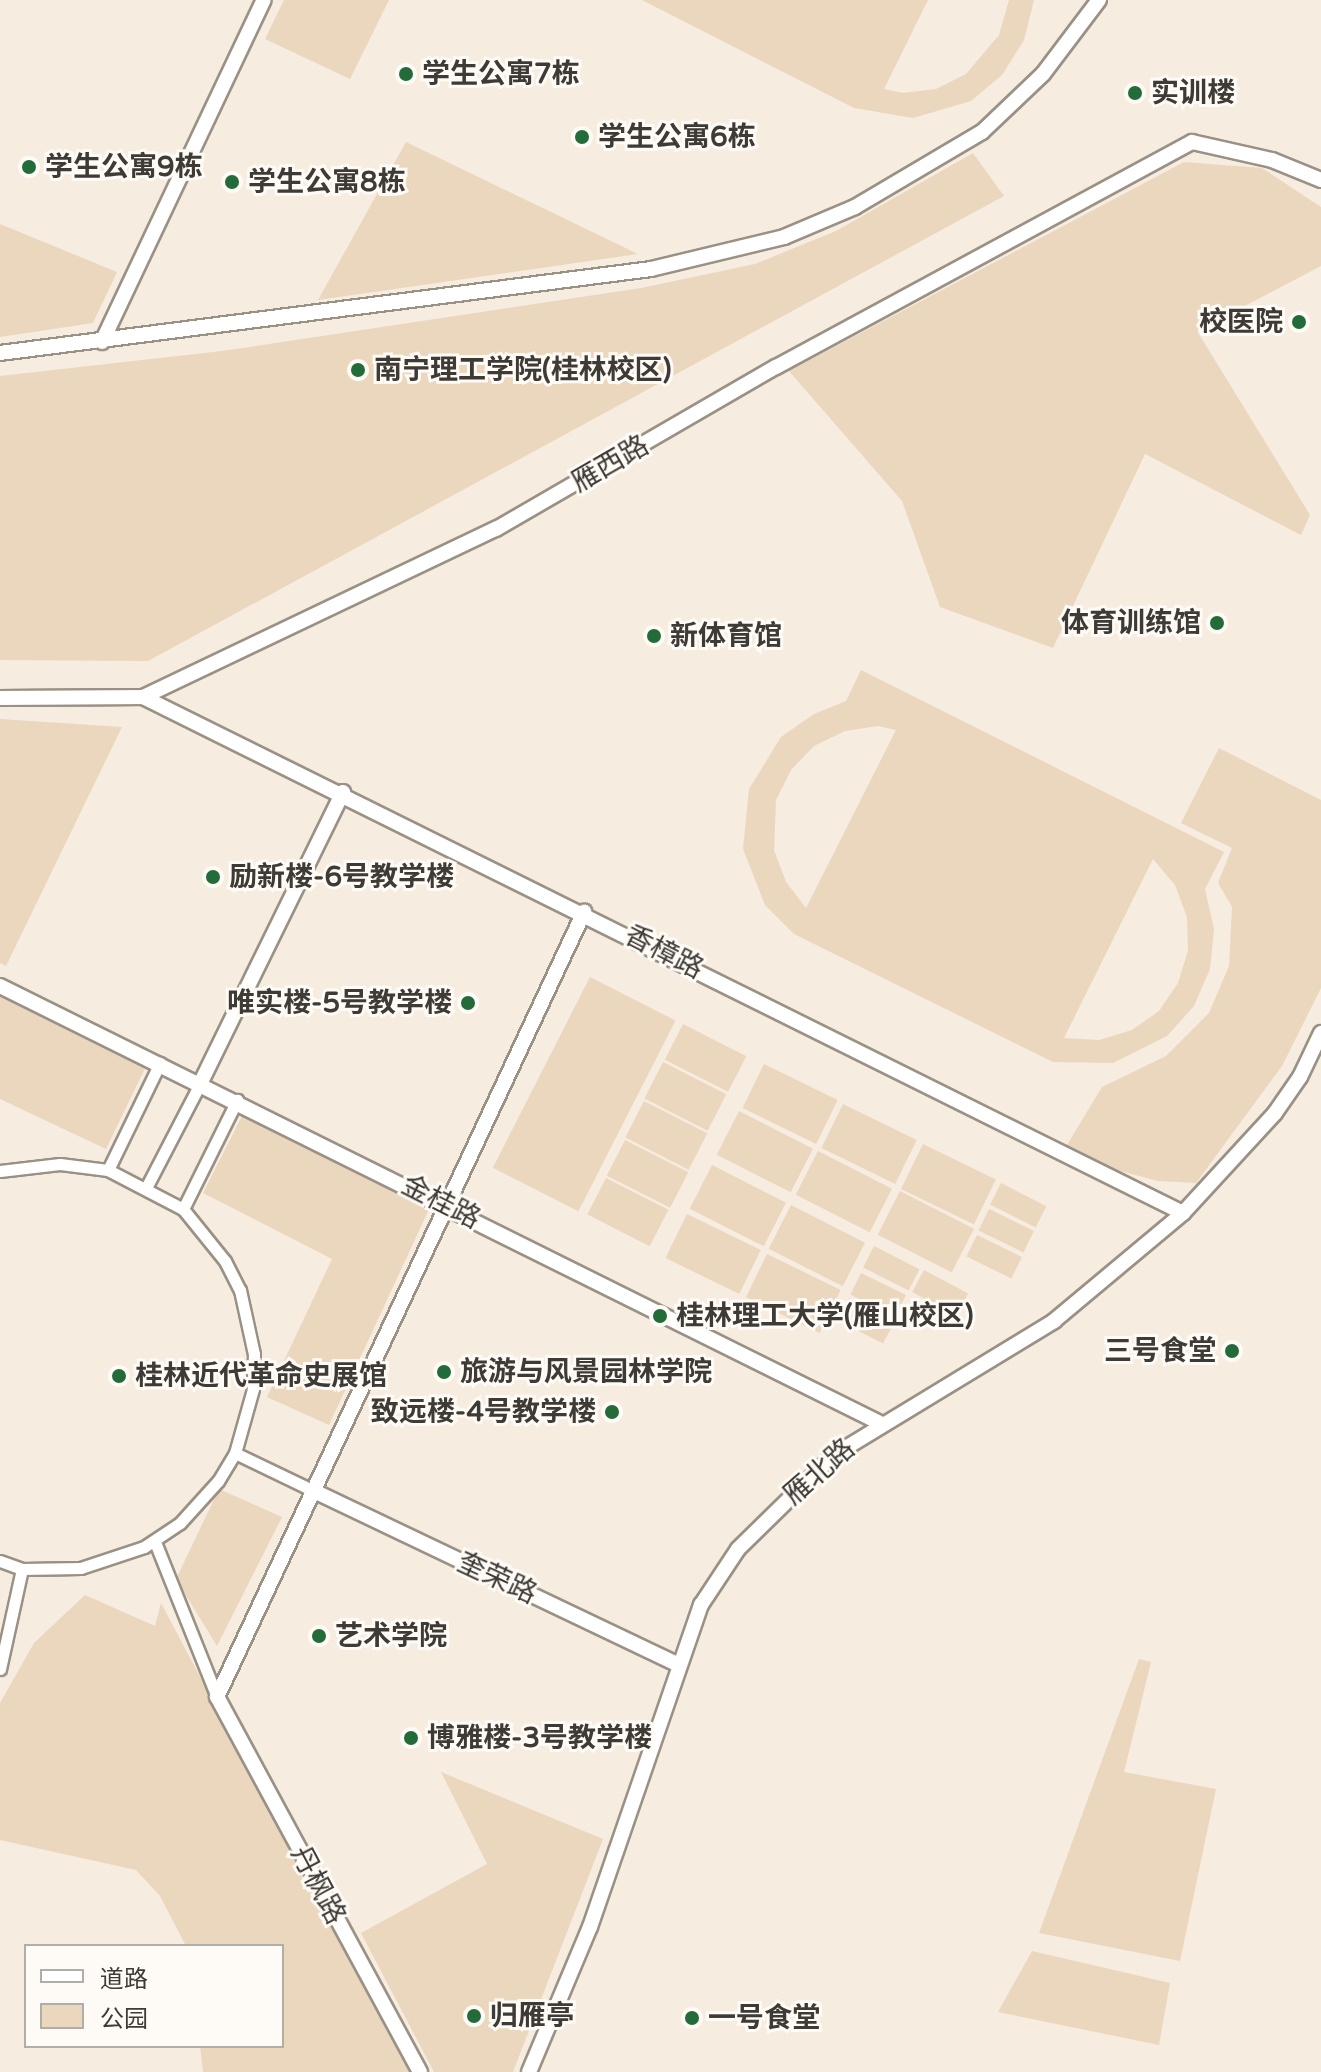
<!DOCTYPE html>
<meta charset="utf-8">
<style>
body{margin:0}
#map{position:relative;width:1321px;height:2072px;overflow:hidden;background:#f6ecdf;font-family:"Varela Round","Noto Sans SC",sans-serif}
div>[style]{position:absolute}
.green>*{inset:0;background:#ead7be;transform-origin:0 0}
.roads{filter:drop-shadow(2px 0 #9a9185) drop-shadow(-2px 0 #9a9185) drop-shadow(0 2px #9a9185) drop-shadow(0 -2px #9a9185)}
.pedestrian>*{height:11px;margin:-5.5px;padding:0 5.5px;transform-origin:5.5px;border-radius:5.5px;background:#fff}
.minor>*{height:14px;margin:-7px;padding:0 7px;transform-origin:7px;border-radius:7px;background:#fff}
.dots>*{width:22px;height:22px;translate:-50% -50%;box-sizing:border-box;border:4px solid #fefaf5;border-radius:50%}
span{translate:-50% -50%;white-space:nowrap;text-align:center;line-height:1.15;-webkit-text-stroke:6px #fefaf5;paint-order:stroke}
.poi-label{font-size:28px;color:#3e3a35;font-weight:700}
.left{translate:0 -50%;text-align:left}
.right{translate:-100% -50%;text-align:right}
.street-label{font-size:28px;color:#3e3a35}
.legend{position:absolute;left:24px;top:1944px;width:260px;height:104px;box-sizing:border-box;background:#fefaf5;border:2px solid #b1ada8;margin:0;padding:10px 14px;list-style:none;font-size:24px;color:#3e3a35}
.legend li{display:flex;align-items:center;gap:16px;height:40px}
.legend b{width:40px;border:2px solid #b1ada8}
</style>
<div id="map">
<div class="green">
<div style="clip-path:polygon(284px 0,389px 0,350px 79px,265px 39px)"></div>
<div style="clip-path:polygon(642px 0,928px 0,884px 89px,903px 93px,936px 89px,966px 74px,999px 35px,1009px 0,1034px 0,1024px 40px,1002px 75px,971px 101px,913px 118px,854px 108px)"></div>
<div style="clip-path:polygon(406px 142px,638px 254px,318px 300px)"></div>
<div style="clip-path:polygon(973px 153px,1004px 196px,148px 661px,0 660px,0 376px,222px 351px,641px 288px,755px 264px,836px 231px)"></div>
<div style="clip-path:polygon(1184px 162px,1262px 168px,1321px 207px,1321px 266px,1197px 331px,1310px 515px,1301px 535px,1145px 454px,1053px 648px,940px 607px,902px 501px,789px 371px)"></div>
<div style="clip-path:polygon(0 224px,117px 272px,93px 323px,0 337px)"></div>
<div style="clip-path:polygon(evenodd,861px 670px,1224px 852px,1205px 889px,1214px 929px,1210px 969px,1194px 1006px,1167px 1036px,1113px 1063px,1053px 1062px,794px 934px,765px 905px,743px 849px,749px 789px,781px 737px,814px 714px,846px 701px,861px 670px,878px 726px,896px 730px,806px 908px,786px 882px,774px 850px,776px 800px,791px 770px,814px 746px,845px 731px,878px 726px,861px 670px,1153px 859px,1175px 885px,1187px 917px,1188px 951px,1178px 983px,1159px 1011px,1132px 1030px,1099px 1040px,1064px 1038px,1153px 859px)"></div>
<div style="clip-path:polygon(0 719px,122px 727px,6px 966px,0 963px)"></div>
<div style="clip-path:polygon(1219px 748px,1321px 800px,1321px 988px,1282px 1066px,1196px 1183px,1158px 1181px,1109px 1168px,1067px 1145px,1102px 1087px,1166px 1056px,1209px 1013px,1229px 966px,1232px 907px,1218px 883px,1232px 848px,1181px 823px)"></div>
<div style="left:590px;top:977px;width:96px;height:214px;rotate:27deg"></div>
<div style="clip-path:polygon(0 994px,147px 1064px,106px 1149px,0 1099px)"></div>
<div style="left:683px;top:1024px;width:71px;height:40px;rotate:27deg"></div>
<div style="left:663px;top:1062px;width:71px;height:41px;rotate:27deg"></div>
<div style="left:764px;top:1064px;width:82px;height:49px;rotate:26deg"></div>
<div style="left:644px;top:1101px;width:71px;height:41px;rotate:27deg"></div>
<div style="left:843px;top:1104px;width:82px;height:49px;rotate:26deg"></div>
<div style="clip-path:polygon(245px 1110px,431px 1205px,329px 1425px,267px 1397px,332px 1259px,203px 1193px)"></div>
<div style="left:739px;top:1111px;width:83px;height:49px;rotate:27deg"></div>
<div style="left:625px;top:1140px;width:71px;height:40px;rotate:27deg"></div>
<div style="left:923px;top:1144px;width:81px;height:50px;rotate:26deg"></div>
<div style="left:818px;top:1151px;width:83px;height:49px;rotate:27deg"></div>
<div style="left:712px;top:1165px;width:83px;height:49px;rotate:27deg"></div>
<div style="left:606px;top:1178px;width:70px;height:41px;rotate:27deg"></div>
<div style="left:1001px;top:1183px;width:51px;height:24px;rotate:27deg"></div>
<div style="left:900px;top:1191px;width:83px;height:49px;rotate:27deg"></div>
<div style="left:791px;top:1205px;width:83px;height:49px;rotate:27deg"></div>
<div style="left:989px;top:1209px;width:50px;height:24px;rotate:26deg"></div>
<div style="left:687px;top:1214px;width:82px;height:49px;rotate:26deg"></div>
<div style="left:977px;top:1235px;width:50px;height:24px;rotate:26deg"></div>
<div style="left:874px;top:1246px;width:51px;height:24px;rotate:27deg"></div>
<div style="left:767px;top:1254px;width:82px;height:48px;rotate:26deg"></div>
<div style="left:924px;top:1270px;width:50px;height:25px;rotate:28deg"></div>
<div style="left:861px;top:1273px;width:50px;height:24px;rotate:26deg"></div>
<div style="left:849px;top:1298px;width:51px;height:25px;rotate:27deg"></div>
<div style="clip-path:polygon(219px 1489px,282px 1517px,217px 1646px,176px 1579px)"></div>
<div style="clip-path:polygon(85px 1595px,155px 1626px,161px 1603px,409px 2072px,203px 2072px,200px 2046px,282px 2046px,282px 1946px,186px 1946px,160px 1896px,136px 1870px,0 1840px,0 1703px,34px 1643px)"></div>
<div style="clip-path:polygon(1139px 1659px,1151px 1662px,1124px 1772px,1216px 1789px,1180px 1961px,1039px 1933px)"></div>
<div style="clip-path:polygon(441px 1772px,603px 1839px,513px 2072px,434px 2072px,361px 1933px,487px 1864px)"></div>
<div style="clip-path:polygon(1032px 1951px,1170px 1983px,1159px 2045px,998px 2012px)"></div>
</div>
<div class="roads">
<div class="pedestrian">
<div style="left:108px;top:1170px;width:119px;rotate:-64.1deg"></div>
<div style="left:0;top:1171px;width:60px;rotate:-6.7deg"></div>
<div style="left:60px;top:1164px;width:48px;rotate:7.1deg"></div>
<div style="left:108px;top:1170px;width:85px;rotate:27.5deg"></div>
<div style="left:183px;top:1209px;width:67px;rotate:51.1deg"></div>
<div style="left:225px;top:1261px;width:33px;rotate:63deg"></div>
<div style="left:240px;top:1290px;width:66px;rotate:77.7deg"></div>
<div style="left:254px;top:1354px;width:35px;rotate:92deg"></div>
<div style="left:253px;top:1389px;width:66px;rotate:105.7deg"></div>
<div style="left:235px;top:1453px;width:33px;rotate:121deg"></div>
<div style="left:218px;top:1481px;width:57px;rotate:132.1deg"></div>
<div style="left:180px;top:1523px;width:43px;rotate:146.3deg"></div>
<div style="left:144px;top:1547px;width:66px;rotate:161.6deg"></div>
<div style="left:81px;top:1568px;width:59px;rotate:179deg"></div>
<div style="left:22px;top:1569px;width:23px;rotate:-160deg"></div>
<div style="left:147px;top:1186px;width:117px;rotate:-62.6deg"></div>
<div style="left:183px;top:1209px;width:122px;rotate:-63.6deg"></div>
<div style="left:235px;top:1453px;width:88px;rotate:25.7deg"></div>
<div style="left:155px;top:1542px;width:167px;rotate:68.2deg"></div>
<div style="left:0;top:1669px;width:102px;rotate:-77.6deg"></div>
</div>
<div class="minor">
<div style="left:102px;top:342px;width:378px;rotate:-64.7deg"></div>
<div style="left:0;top:353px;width:656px;rotate:-7.35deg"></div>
<div style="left:651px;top:269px;width:137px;rotate:-13.5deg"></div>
<div style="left:784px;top:237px;width:77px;rotate:-22.9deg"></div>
<div style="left:855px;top:207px;width:147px;rotate:-30.6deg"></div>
<div style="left:982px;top:132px;width:84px;rotate:-43.6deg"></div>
<div style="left:1043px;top:74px;width:93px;rotate:-52.9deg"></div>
<div style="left:143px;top:697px;width:1161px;rotate:26.39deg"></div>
<div style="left:0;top:698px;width:143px;rotate:-0.4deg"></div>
<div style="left:143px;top:697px;width:391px;rotate:-25.5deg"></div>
<div style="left:496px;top:529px;width:323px;rotate:-30.1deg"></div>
<div style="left:776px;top:367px;width:473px;rotate:-28.4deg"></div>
<div style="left:1192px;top:142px;width:82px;rotate:12.7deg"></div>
<div style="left:1272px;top:160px;width:53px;rotate:22.2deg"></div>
<div style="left:0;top:986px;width:983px;rotate:26.41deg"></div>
<div style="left:201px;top:1082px;width:323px;rotate:-63.9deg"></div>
<div style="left:314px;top:1491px;width:404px;rotate:25.5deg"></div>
<div style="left:420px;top:2072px;width:426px;rotate:-118.4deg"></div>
<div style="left:217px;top:1697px;width:867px;rotate:-64.94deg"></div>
<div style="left:529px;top:2072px;width:157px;rotate:-67.2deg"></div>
<div style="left:590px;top:1927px;width:341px;rotate:-71deg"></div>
<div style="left:701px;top:1605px;width:67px;rotate:-56.5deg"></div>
<div style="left:738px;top:1549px;width:134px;rotate:-44.4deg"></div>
<div style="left:834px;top:1455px;width:258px;rotate:-31.3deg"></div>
<div style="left:1054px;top:1321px;width:168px;rotate:-39.9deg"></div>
<div style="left:1183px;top:1213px;width:136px;rotate:-47.4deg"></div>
<div style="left:1275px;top:1113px;width:44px;rotate:-55.2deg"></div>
<div style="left:1300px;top:1077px;width:49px;rotate:-64.5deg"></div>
</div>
</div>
<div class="dots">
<div style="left:406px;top:74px;background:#236c3a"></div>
<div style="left:1135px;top:93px;background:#236c3a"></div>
<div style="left:582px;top:137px;background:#236c3a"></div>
<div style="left:29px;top:167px;background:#236c3a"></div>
<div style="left:232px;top:182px;background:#236c3a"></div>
<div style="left:1299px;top:322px;background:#236c3a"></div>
<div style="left:358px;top:370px;background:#236c3a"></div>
<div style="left:1217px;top:623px;background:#236c3a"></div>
<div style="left:654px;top:636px;background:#236c3a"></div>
<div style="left:213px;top:877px;background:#236c3a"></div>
<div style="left:468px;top:1003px;background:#236c3a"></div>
<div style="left:660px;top:1316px;background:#236c3a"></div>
<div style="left:1232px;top:1351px;background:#236c3a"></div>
<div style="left:444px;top:1372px;background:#236c3a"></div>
<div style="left:119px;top:1376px;background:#236c3a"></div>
<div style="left:612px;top:1412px;background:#236c3a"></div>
<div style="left:319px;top:1636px;background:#236c3a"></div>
<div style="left:411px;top:1738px;background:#236c3a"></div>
<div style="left:474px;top:2016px;background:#236c3a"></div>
<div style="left:692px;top:2018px;background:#236c3a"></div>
</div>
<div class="poi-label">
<span class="left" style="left:422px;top:74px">学生公寓7栋</span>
<span class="left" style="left:1151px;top:93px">实训楼</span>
<span class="left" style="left:598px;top:137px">学生公寓6栋</span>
<span class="left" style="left:45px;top:167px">学生公寓9栋</span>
<span class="left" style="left:248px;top:182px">学生公寓8栋</span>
<span class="right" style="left:1283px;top:322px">校医院</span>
<span class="left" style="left:374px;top:370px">南宁理工学院(桂林校区)</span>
<span class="right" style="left:1201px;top:623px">体育训练馆</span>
<span class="left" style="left:670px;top:636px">新体育馆</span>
<span class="left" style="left:229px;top:877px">励新楼-6号教学楼</span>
<span class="right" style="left:452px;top:1003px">唯实楼-5号教学楼</span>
<span class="left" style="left:676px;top:1316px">桂林理工大学(雁山校区)</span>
<span class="right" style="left:1216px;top:1351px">三号食堂</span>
<span class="left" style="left:460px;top:1372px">旅游与风景园林学院</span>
<span class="left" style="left:135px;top:1376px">桂林近代革命史展馆</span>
<span class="right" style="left:596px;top:1412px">致远楼-4号教学楼</span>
<span class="left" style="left:335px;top:1636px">艺术学院</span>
<span class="left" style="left:427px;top:1738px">博雅楼-3号教学楼</span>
<span class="left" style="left:490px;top:2016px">归雁亭</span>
<span class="left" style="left:708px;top:2018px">一号食堂</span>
</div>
<div class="street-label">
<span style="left:610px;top:464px;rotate:-30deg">雁西路</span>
<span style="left:664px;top:952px;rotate:27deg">香樟路</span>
<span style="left:441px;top:1202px;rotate:27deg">金桂路</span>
<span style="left:819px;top:1472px;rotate:-41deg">雁北路</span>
<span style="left:497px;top:1578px;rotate:25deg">奎荣路</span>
<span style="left:318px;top:1885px;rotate:62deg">丹枫路</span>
</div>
<ul class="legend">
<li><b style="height:10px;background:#fff"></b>道路</li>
<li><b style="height:22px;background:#ead7be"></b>公园</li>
</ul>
</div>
